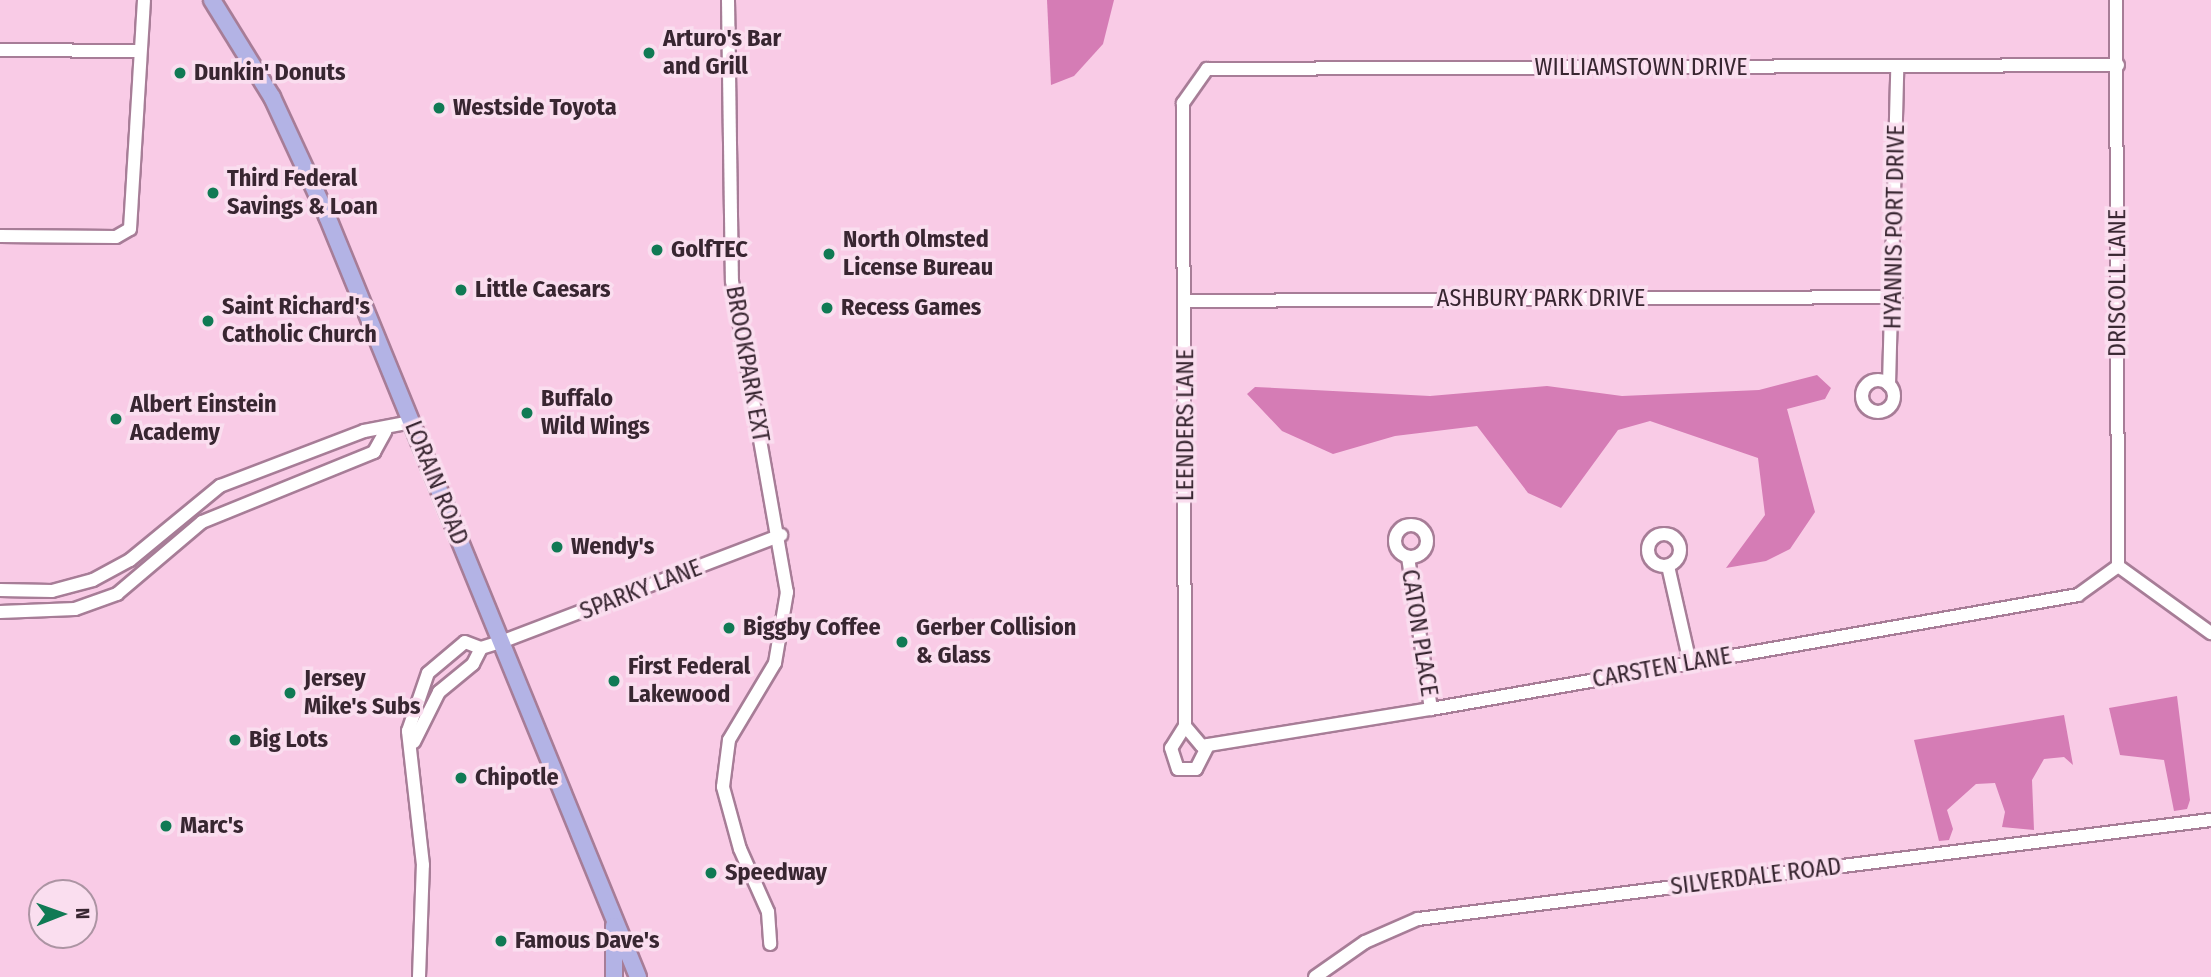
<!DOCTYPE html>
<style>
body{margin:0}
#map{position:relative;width:2211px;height:977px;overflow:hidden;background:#f9cbe6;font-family:"Fira Sans Condensed",sans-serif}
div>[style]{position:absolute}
.forest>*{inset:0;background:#d57cb5}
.roads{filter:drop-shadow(2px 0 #a77d97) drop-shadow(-2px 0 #a77d97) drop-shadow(0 2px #a77d97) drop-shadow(0 -2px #a77d97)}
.minor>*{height:12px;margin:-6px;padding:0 6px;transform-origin:6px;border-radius:6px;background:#fff}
.minor>.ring{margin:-6px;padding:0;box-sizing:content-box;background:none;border:12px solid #fff;border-radius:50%}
.major>*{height:16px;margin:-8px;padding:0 8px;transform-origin:8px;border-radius:8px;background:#b3b3e5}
.dots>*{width:19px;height:19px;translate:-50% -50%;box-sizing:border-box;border:4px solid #fadeef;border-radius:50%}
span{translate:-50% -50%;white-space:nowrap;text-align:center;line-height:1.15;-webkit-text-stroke:7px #fadeef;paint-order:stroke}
.poi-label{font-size:24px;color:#382631;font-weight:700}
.left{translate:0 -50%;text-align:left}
.street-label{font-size:24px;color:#382631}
.north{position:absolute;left:28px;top:879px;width:70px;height:70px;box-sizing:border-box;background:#fadeef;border:2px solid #ac94a3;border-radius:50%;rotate:89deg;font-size:19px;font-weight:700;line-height:28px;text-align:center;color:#382631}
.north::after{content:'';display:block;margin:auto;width:24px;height:32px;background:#107a54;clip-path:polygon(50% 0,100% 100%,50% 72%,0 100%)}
</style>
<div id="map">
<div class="forest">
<div style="clip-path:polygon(1047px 0,1114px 0,1103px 44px,1074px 76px,1051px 85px)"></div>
<div style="clip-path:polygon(1817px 375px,1831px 388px,1825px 399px,1787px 409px,1815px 512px,1790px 549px,1766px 561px,1726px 568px,1765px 515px,1758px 458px,1650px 421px,1618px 430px,1561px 508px,1528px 493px,1477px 426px,1395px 436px,1333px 454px,1282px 431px,1247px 394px,1255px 387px,1430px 396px,1547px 386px,1622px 396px,1759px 390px)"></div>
<div style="clip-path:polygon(2177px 696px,2190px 800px,2187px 809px,2174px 811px,2164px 760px,2120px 755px,2109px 708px)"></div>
<div style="clip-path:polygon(2064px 715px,2073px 765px,2064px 757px,2044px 759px,2032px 780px,2034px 830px,2002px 827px,2005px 812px,1995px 783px,1976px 784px,1947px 810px,1953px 829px,1949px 840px,1939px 841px,1914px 740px)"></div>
</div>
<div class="roads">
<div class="minor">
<div style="left:728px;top:0;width:281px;rotate:89.2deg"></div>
<div style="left:732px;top:281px;width:316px;rotate:80deg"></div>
<div style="left:787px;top:592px;width:72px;rotate:99.6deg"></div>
<div style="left:775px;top:663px;width:90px;rotate:120.9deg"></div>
<div style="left:729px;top:740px;width:47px;rotate:97.3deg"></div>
<div style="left:723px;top:787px;width:64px;rotate:74.7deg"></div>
<div style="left:740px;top:849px;width:69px;rotate:66deg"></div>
<div style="left:768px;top:912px;width:32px;rotate:86deg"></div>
<div style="left:2116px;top:0;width:566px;rotate:89.8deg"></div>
<div style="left:0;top:50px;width:138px;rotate:0.4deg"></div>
<div style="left:2118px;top:65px;width:911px;rotate:179.75deg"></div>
<div style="left:1207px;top:69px;width:42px;rotate:125.2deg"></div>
<div style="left:1183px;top:103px;width:623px;rotate:89.82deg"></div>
<div style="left:1185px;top:726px;width:26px;rotate:50deg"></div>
<div style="left:1202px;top:746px;width:232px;rotate:-9.2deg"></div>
<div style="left:1431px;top:709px;width:657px;rotate:-9.99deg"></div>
<div style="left:2078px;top:595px;width:49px;rotate:-35.9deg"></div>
<div style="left:0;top:236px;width:116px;rotate:0.5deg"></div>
<div style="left:116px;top:237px;width:16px;rotate:-30deg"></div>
<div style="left:130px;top:229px;width:229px;rotate:-86.5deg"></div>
<div style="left:1187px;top:301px;width:709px;rotate:-0.32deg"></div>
<div class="ring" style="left:1862px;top:380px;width:20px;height:20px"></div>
<div style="left:1889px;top:385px;width:316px;rotate:-88.5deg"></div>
<div class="ring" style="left:1395px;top:525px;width:20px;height:20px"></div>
<div class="ring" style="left:1648px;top:534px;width:20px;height:20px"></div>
<div style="left:1408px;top:557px;width:154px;rotate:81.4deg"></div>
<div style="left:1668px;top:566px;width:99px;rotate:77.2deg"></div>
<div style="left:2118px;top:566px;width:115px;rotate:35.8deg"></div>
<div style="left:0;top:590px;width:52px;rotate:1.1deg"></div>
<div style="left:52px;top:591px;width:42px;rotate:-15deg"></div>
<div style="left:93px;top:580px;width:42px;rotate:-28.4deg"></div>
<div style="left:130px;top:560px;width:117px;rotate:-39.4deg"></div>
<div style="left:220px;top:486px;width:154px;rotate:-20.9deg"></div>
<div style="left:364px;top:431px;width:48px;rotate:-10.8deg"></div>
<div style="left:0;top:612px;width:75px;rotate:-2.3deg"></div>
<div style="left:75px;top:609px;width:45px;rotate:-19.7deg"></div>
<div style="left:117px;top:594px;width:111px;rotate:-40.3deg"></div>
<div style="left:202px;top:522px;width:186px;rotate:-22.1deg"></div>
<div style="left:374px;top:452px;width:23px;rotate:-61deg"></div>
<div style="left:1185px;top:726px;width:26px;rotate:122deg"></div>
<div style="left:1171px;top:748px;width:22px;rotate:72deg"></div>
<div style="left:1178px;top:769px;width:18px"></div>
<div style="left:1196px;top:769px;width:27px;rotate:-63deg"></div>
<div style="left:414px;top:742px;width:56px;rotate:-63.4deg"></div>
<div style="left:439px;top:692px;width:44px;rotate:-39.5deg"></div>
<div style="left:473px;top:664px;width:18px;rotate:-63deg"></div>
<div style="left:419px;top:977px;width:112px;rotate:-88deg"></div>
<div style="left:423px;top:865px;width:135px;rotate:-96.4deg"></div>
<div style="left:408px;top:731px;width:61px;rotate:-71deg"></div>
<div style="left:428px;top:673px;width:48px;rotate:-40deg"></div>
<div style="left:465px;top:642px;width:17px;rotate:21deg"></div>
<div style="left:481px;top:648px;width:21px;rotate:-17deg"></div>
<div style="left:501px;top:642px;width:300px;rotate:-20.9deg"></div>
<div style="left:1315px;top:977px;width:61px;rotate:-35deg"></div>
<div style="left:1365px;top:942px;width:58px;rotate:-23.5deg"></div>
<div style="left:1418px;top:919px;width:799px;rotate:-7.12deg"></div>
</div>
<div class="major">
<div style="left:212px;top:0;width:114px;rotate:58.3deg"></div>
<div style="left:272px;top:97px;width:131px;rotate:65.2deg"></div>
<div style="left:327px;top:216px;width:822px;rotate:67.77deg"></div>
<div style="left:614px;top:926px;width:51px;rotate:90deg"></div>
</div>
</div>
<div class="dots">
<div style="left:649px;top:53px;background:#107a54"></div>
<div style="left:180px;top:73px;background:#107a54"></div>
<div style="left:439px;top:108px;background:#107a54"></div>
<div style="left:213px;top:193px;background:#107a54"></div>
<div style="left:657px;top:250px;background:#107a54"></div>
<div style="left:829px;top:254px;background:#107a54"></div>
<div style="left:461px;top:290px;background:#107a54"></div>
<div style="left:827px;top:308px;background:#107a54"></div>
<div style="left:208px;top:321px;background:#107a54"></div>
<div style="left:527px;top:413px;background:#107a54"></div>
<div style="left:116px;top:419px;background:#107a54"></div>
<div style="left:557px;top:547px;background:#107a54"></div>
<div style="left:729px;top:628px;background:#107a54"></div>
<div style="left:902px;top:642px;background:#107a54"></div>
<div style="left:614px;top:681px;background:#107a54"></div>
<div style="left:290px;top:693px;background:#107a54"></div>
<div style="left:235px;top:740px;background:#107a54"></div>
<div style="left:461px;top:778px;background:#107a54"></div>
<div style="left:166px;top:826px;background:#107a54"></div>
<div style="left:711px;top:873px;background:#107a54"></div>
<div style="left:501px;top:941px;background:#107a54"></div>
</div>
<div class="poi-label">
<span class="left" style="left:663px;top:53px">Arturo's Bar<br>and Grill</span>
<span class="left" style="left:194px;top:73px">Dunkin' Donuts</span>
<span class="left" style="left:453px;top:108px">Westside Toyota</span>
<span class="left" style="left:227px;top:193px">Third Federal<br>Savings &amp; Loan</span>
<span class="left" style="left:843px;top:254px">North Olmsted<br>License Bureau</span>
<span class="left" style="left:671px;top:250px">GolfTEC</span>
<span class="left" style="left:475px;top:290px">Little Caesars</span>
<span class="left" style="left:222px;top:321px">Saint Richard's<br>Catholic Church</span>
<span class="left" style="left:841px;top:308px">Recess Games</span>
<span class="left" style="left:541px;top:413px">Buffalo<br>Wild Wings</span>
<span class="left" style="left:130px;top:419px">Albert Einstein<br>Academy</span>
<span class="left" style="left:571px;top:547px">Wendy's</span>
<span class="left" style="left:743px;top:628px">Biggby Coffee</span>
<span class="left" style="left:916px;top:642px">Gerber Collision<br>&amp; Glass</span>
<span class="left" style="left:628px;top:681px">First Federal<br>Lakewood</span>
<span class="left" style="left:304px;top:693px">Jersey<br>Mike's Subs</span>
<span class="left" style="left:249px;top:740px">Big Lots</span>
<span class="left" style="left:475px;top:778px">Chipotle</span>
<span class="left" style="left:180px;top:826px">Marc's</span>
<span class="left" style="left:725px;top:873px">Speedway</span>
<span class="left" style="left:515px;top:941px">Famous Dave's</span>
</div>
<div class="street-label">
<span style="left:1641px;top:68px">WILLIAMSTOWN DRIVE</span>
<span style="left:1895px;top:227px;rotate:-89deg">HYANNIS PORT DRIVE</span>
<span style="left:2118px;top:283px;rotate:-90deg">DRISCOLL LANE</span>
<span style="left:1541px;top:299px">ASHBURY PARK DRIVE</span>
<span style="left:747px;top:364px;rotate:80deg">BROOKPARK EXT</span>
<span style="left:1186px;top:425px;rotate:-90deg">LEENDERS LANE</span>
<span style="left:436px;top:483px;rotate:68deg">LORAIN ROAD</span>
<span style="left:641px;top:590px;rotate:-21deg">SPARKY LANE</span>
<span style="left:1419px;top:633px;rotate:81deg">CATON PLACE</span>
<span style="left:1662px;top:668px;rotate:-10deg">CARSTEN LANE</span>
<span style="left:1756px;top:877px;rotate:-7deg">SILVERDALE ROAD</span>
</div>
<div class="north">N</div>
</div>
